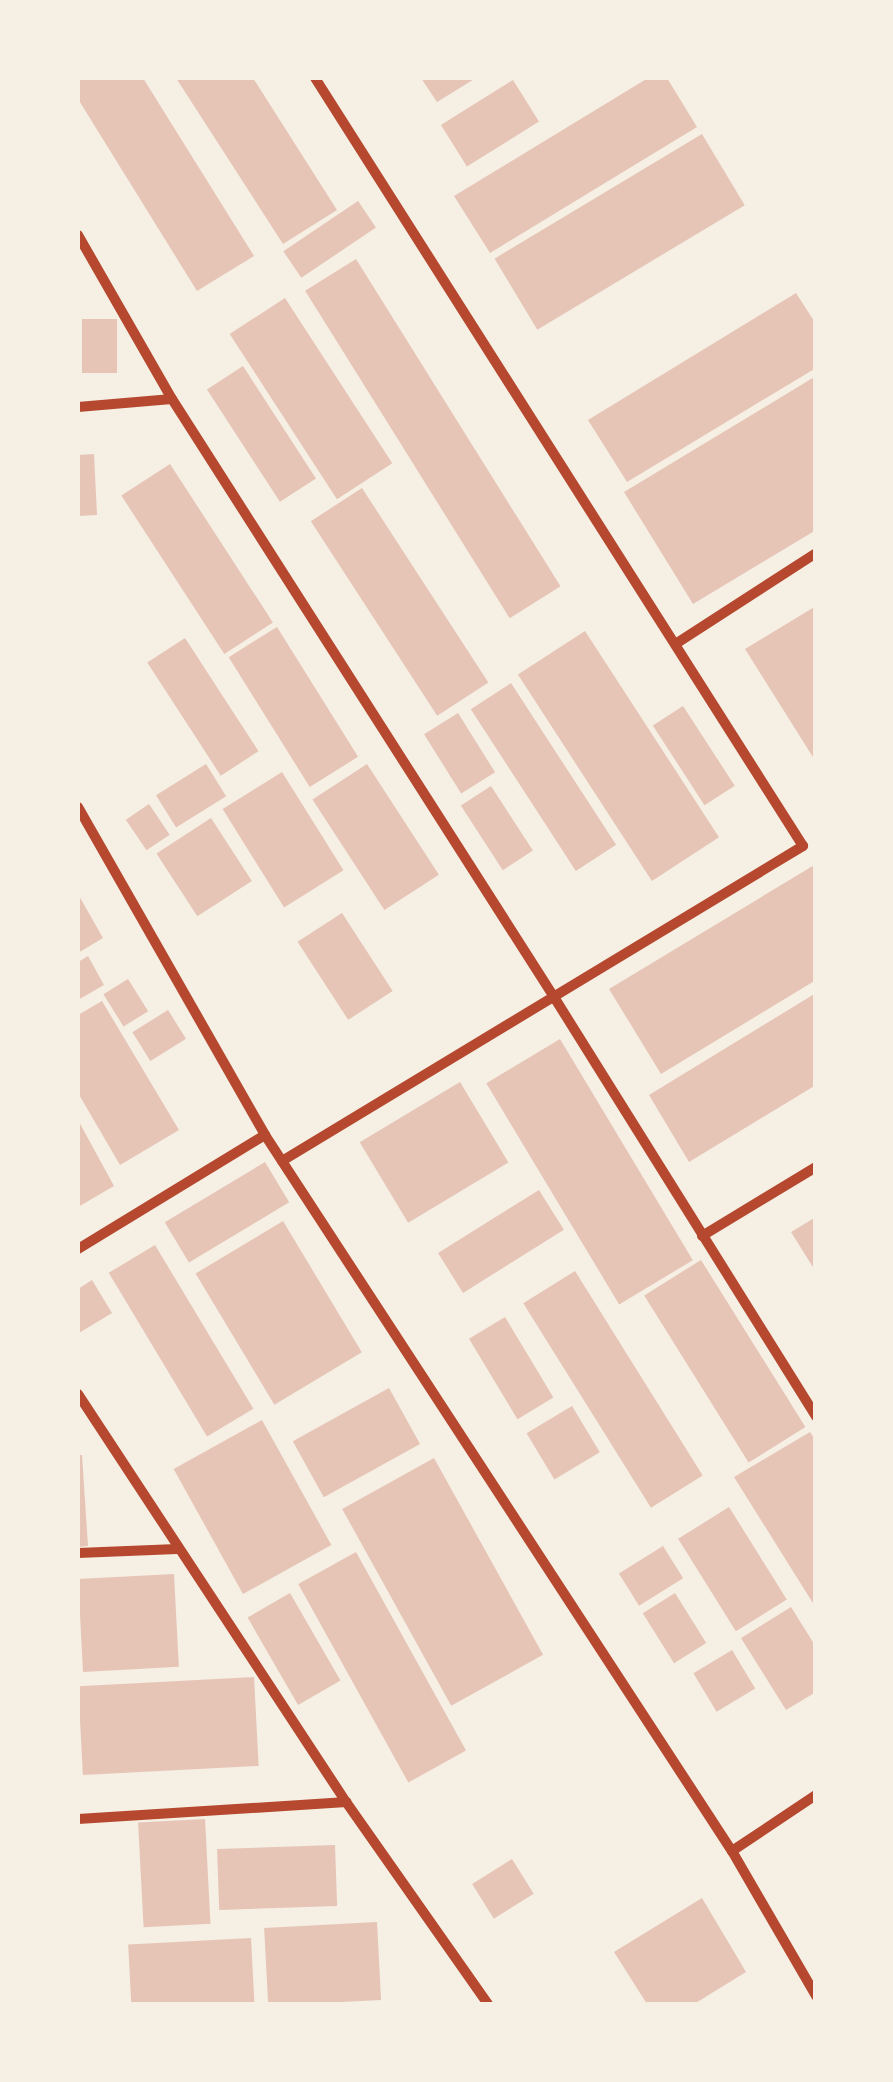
<!DOCTYPE html>
<style>
body{margin:0}
#map{position:relative;width:893px;height:2082px;overflow:hidden;background:#f6efe4;font-family:"PT Serif",serif}
div>[style]{position:absolute}
.building>*{inset:0;background:#e6c5b7;transform-origin:0 0}
.minor>*{height:10px;margin:-5px;padding:0 5px;transform-origin:5px;border-radius:5px;background:#b5482f}
span{translate:-50% -50%;white-space:nowrap;text-align:center;line-height:1.15;-webkit-text-stroke:8px #f6efe4;paint-order:stroke}
.frame{position:absolute;inset:0;border:80px solid #f6efe4;pointer-events:none}
</style>
<div id="map">
<div class="building">
<div style="clip-path:polygon(78px 78px,143px 78px,254px 256px,197px 291px,78px 99px)"></div>
<div style="clip-path:polygon(176px 78px,253px 78px,337px 210px,283px 244px)"></div>
<div style="clip-path:polygon(421px 78px,476px 78px,437px 102px)"></div>
<div style="clip-path:polygon(648px 78px,667px 78px,697px 127px,490px 253px,454px 196px)"></div>
<div style="left:513px;top:80px;width:49px;height:85px;rotate:58deg"></div>
<div style="left:702px;top:134px;width:83px;height:242px;rotate:59deg"></div>
<div style="left:358px;top:201px;width:32px;height:90px;rotate:56deg"></div>
<div style="left:356px;top:259px;width:386px;height:60px;rotate:58deg"></div>
<div style="clip-path:polygon(796px 293px,816px 324px,816px 368px,627px 482px,588px 420px)"></div>
<div style="left:285px;top:298px;width:197px;height:66px;rotate:57deg"></div>
<div style="left:82px;top:319px;width:35px;height:54px"></div>
<div style="left:243px;top:366px;width:134px;height:43px;rotate:57deg"></div>
<div style="clip-path:polygon(816px 376px,816px 530px,693px 604px,624px 492px)"></div>
<div style="clip-path:polygon(94px 454px,97px 515px,78px 516px,78px 455px)"></div>
<div style="left:170px;top:464px;width:189px;height:58px;rotate:57deg"></div>
<div style="left:362px;top:488px;width:232px;height:61px;rotate:57deg"></div>
<div style="clip-path:polygon(816px 606px,816px 762px,745px 649px)"></div>
<div style="left:277px;top:627px;width:153px;height:57px;rotate:58deg"></div>
<div style="left:585px;top:631px;width:246px;height:80px;rotate:57deg"></div>
<div style="left:185px;top:638px;width:135px;height:45px;rotate:57deg"></div>
<div style="left:511px;top:683px;width:193px;height:48px;rotate:57deg"></div>
<div style="left:683px;top:706px;width:95px;height:36px;rotate:57deg"></div>
<div style="left:458px;top:713px;width:70px;height:40px;rotate:58deg"></div>
<div style="left:206px;top:764px;width:38px;height:59px;rotate:58deg"></div>
<div style="left:367px;top:764px;width:132px;height:65px;rotate:57deg"></div>
<div style="left:282px;top:772px;width:116px;height:70px;rotate:58deg"></div>
<div style="left:491px;top:786px;width:77px;height:36px;rotate:57deg"></div>
<div style="left:149px;top:804px;width:37px;height:28px;rotate:56deg"></div>
<div style="left:211px;top:818px;width:75px;height:65px;rotate:57deg"></div>
<div style="clip-path:polygon(816px 864px,816px 980px,661px 1074px,609px 989px)"></div>
<div style="clip-path:polygon(78px 894px,103px 938px,78px 953px)"></div>
<div style="left:342px;top:913px;width:93px;height:53px;rotate:57deg"></div>
<div style="clip-path:polygon(88px 956px,104px 985px,78px 1000px,78px 962px)"></div>
<div style="left:128px;top:979px;width:38px;height:29px;rotate:58deg"></div>
<div style="clip-path:polygon(816px 993px,816px 1085px,689px 1162px,649px 1095px)"></div>
<div style="clip-path:polygon(102px 1001px,179px 1130px,120px 1165px,78px 1093px,78px 1015px)"></div>
<div style="left:168px;top:1010px;width:34px;height:42px;rotate:58deg"></div>
<div style="left:560px;top:1039px;width:258px;height:86px;rotate:59deg"></div>
<div style="left:460px;top:1082px;width:94px;height:117px;rotate:59deg"></div>
<div style="clip-path:polygon(78px 1120px,114px 1186px,78px 1207px)"></div>
<div style="left:265px;top:1162px;width:47px;height:117px;rotate:59deg"></div>
<div style="left:539px;top:1190px;width:47px;height:119px;rotate:58deg"></div>
<div style="clip-path:polygon(816px 1217px,816px 1272px,791px 1232px)"></div>
<div style="left:283px;top:1221px;width:153px;height:102px;rotate:59deg"></div>
<div style="left:155px;top:1245px;width:191px;height:54px;rotate:59deg"></div>
<div style="left:701px;top:1260px;width:197px;height:67px;rotate:58deg"></div>
<div style="left:575px;top:1271px;width:241px;height:61px;rotate:58deg"></div>
<div style="clip-path:polygon(92px 1280px,112px 1313px,79px 1333px,78px 1289px)"></div>
<div style="left:505px;top:1317px;width:94px;height:42px;rotate:59deg"></div>
<div style="left:389px;top:1388px;width:64px;height:110px;rotate:61deg"></div>
<div style="left:572px;top:1406px;width:54px;height:53px;rotate:59deg"></div>
<div style="left:262px;top:1420px;width:143px;height:101px;rotate:61deg"></div>
<div style="clip-path:polygon(810px 1432px,816px 1441px,816px 1608px,734px 1477px)"></div>
<div style="clip-path:polygon(78px 1455px,82px 1455px,88px 1546px,78px 1547px)"></div>
<div style="left:434px;top:1458px;width:225px;height:105px;rotate:61deg"></div>
<div style="left:729px;top:1507px;width:109px;height:60px;rotate:58deg"></div>
<div style="left:663px;top:1546px;width:38px;height:52px;rotate:58deg"></div>
<div style="left:356px;top:1552px;width:227px;height:66px;rotate:61deg"></div>
<div style="left:174px;top:1574px;width:93px;height:96px;rotate:87deg"></div>
<div style="left:290px;top:1593px;width:101px;height:49px;rotate:60deg"></div>
<div style="left:675px;top:1593px;width:59px;height:38px;rotate:58deg"></div>
<div style="clip-path:polygon(791px 1607px,816px 1647px,816px 1692px,786px 1710px,741px 1638px)"></div>
<div style="left:732px;top:1650px;width:45px;height:45px;rotate:59deg"></div>
<div style="left:254px;top:1677px;width:89px;height:176px;rotate:87deg"></div>
<div style="left:205px;top:1819px;width:105px;height:67px;rotate:87deg"></div>
<div style="left:335px;top:1845px;width:61px;height:118px;rotate:88deg"></div>
<div style="left:512px;top:1859px;width:41px;height:47px;rotate:58deg"></div>
<div style="clip-path:polygon(702px 1898px,746px 1972px,694px 2004px,647px 2004px,614px 1952px)"></div>
<div style="left:377px;top:1922px;width:78px;height:113px;rotate:87deg"></div>
<div style="left:251px;top:1938px;width:66px;height:123px;rotate:87deg"></div>
</div>
<div class="minor">
<div style="left:78px;top:235px;width:189px;rotate:60.2deg"></div>
<div style="left:172px;top:399px;width:710px;rotate:57.43deg"></div>
<div style="left:554px;top:997px;width:495px;rotate:58deg"></div>
<div style="left:78px;top:407px;width:94px;rotate:-4.9deg"></div>
<div style="left:677px;top:643px;width:166px;rotate:-32.9deg"></div>
<div style="left:78px;top:807px;width:378px;rotate:60.3deg"></div>
<div style="left:265px;top:1135px;width:855px;rotate:56.89deg"></div>
<div style="left:732px;top:1851px;width:168px;rotate:59.9deg"></div>
<div style="left:282px;top:1161px;width:609px;rotate:-31.16deg"></div>
<div style="left:803px;top:846px;width:910px;rotate:-122.43deg"></div>
<div style="left:702px;top:1236px;width:133px;rotate:-31.2deg"></div>
<div style="left:78px;top:1249px;width:219px;rotate:-31.4deg"></div>
<div style="left:78px;top:1394px;width:488px;rotate:56.7deg"></div>
<div style="left:346px;top:1802px;width:247px;rotate:54.9deg"></div>
<div style="left:78px;top:1553px;width:99px;rotate:-2.3deg"></div>
<div style="left:78px;top:1819px;width:269px;rotate:-3.6deg"></div>
<div style="left:732px;top:1851px;width:101px;rotate:-33.7deg"></div>
</div>
<div class="frame"></div>
</div>
